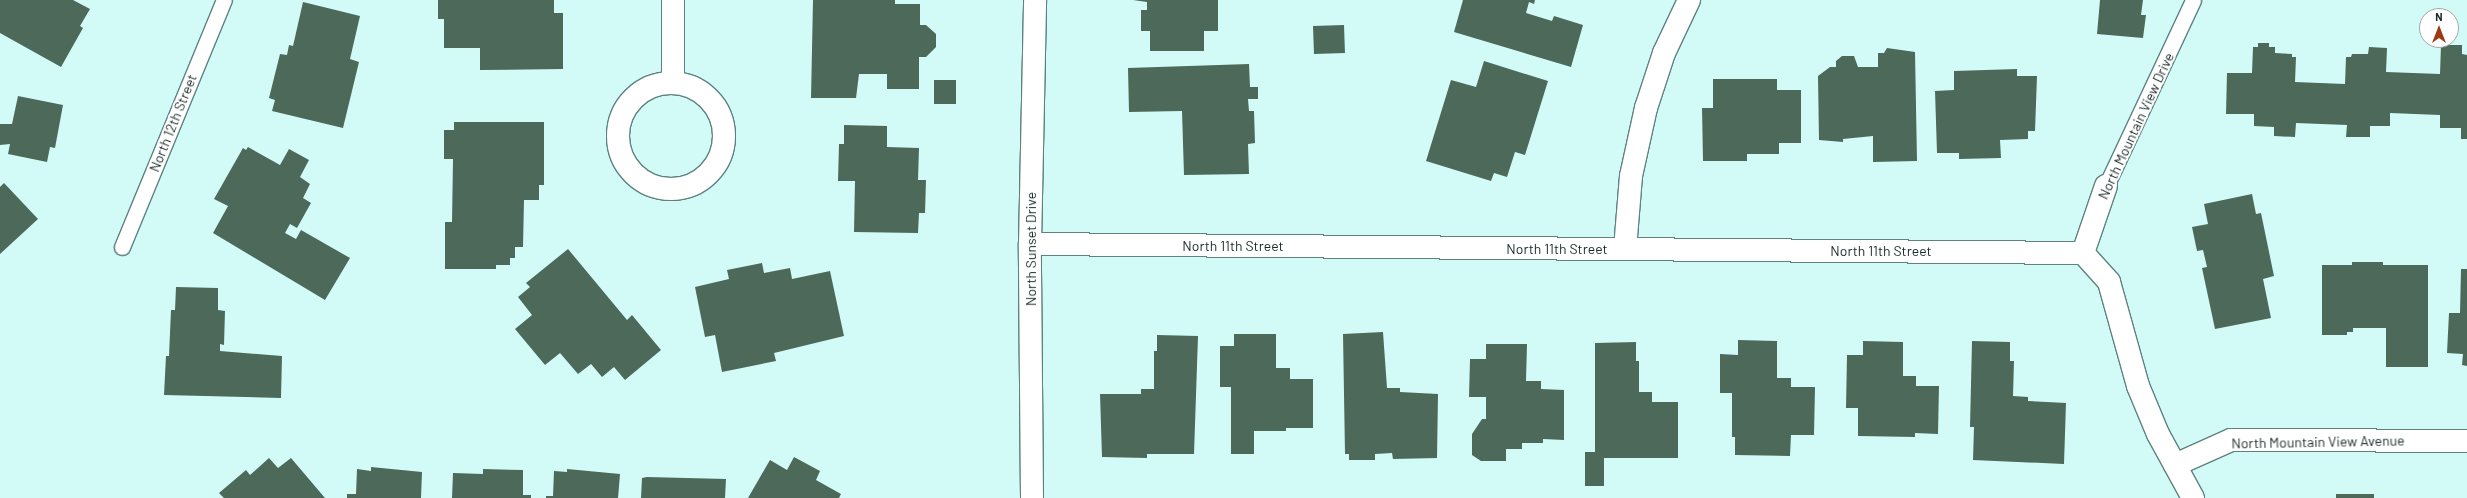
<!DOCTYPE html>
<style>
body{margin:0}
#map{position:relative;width:2467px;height:498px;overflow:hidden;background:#d2fbf8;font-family:Barlow,sans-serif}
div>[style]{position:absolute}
.building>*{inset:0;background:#4c6959;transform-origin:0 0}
.roads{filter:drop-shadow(1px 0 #5d8280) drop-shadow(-1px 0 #5d8280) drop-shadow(0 1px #5d8280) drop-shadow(0 -1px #5d8280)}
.lane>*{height:15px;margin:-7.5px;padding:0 7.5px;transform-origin:7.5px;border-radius:7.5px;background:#fff}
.street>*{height:22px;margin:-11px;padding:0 11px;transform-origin:11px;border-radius:11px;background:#fff}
.street>.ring{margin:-11px;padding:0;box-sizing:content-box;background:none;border:22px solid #fff;border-radius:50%}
span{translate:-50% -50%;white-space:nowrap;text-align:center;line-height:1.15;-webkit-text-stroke:4px #fff;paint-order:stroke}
.street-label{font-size:14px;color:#1a2928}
.north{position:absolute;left:2419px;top:8px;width:40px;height:40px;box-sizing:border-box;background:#fff;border:1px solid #a3a9a9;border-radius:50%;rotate:0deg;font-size:11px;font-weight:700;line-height:16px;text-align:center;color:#1a2928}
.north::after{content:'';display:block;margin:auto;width:14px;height:18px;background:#9e3812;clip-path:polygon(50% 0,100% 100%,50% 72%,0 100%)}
</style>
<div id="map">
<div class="building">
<div style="clip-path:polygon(0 0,73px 0,90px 9px,80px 26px,83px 28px,61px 67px,0 33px)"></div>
<div style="clip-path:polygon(438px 0,554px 0,554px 13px,563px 13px,563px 69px,480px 70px,480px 48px,444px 48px,444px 19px,438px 19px)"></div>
<div style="clip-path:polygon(813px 0,895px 0,895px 4px,920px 4px,920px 25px,926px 25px,936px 34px,936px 47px,926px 57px,919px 57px,919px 89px,887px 89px,887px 74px,859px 74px,856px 98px,811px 98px)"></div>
<div style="clip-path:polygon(1133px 0,1218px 0,1218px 31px,1204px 31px,1204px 51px,1150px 51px,1150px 31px,1141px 31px,1141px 10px,1147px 10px,1147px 2px)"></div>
<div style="clip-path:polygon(1463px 0,1535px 0,1534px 4px,1529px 2px,1526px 13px,1552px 21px,1554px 16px,1583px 25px,1571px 67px,1454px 32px)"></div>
<div style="clip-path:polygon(2100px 0,2143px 0,2141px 15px,2146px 15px,2143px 38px,2097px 34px)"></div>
<div style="clip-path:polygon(303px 2px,360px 16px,350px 59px,359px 62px,343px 128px,272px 111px,275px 100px,269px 98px,280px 54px,287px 55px,289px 45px,293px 46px)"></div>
<div style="left:1344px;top:25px;width:28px;height:31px;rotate:88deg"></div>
<div style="clip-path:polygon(2258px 43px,2269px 43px,2269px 47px,2275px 47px,2275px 53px,2292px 54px,2292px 57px,2296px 57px,2295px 82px,2345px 84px,2346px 57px,2351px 57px,2352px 54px,2368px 54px,2369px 47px,2387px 48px,2386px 72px,2440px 74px,2441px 45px,2462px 45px,2462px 54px,2467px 55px,2467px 139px,2461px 139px,2461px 128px,2440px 128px,2440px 115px,2390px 113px,2390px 126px,2370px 126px,2370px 137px,2346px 137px,2347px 125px,2296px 123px,2295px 137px,2274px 136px,2274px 127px,2254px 126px,2254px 114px,2226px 114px,2227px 73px,2252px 73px,2253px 47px,2258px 47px)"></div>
<div style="clip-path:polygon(1887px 48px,1915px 52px,1917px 161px,1873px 162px,1873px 136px,1843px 139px,1843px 142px,1819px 140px,1818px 76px,1830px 67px,1836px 67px,1836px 61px,1842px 56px,1854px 56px,1858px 67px,1878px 67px,1878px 53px,1884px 53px)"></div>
<div style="clip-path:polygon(1484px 61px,1548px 81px,1525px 155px,1515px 152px,1507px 177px,1494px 173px,1491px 181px,1426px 161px,1451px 80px,1476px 87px)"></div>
<div style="clip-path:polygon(1249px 64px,1250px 87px,1258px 87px,1258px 99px,1248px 99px,1249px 111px,1254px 111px,1255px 143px,1248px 144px,1249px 174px,1184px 175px,1182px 111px,1129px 112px,1128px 68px)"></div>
<div style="clip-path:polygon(2017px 69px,2017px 76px,2037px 76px,2035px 131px,2028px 131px,2028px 139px,2000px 140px,2001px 158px,1959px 159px,1959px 153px,1937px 153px,1935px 91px,1954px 90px,1954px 71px)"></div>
<div style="clip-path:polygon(1713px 79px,1777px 79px,1777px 90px,1801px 90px,1801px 143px,1779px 143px,1779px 154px,1747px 154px,1747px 161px,1703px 161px,1702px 108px,1713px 108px)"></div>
<div style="left:934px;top:80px;width:22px;height:24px"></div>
<div style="clip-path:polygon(18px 96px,63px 105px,55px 148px,50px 147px,47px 162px,8px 154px,10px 144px,0 145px,0 124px,12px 124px)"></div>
<div style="clip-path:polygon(454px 122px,544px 122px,544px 185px,539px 185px,539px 200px,524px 200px,523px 247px,515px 247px,515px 258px,510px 258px,510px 265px,496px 265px,496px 269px,445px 269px,445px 222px,452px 222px,453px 159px,444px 159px,444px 130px,454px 130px)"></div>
<div style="clip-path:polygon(844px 125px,887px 126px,887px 147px,919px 148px,918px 180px,926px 180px,925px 213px,919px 213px,918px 233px,854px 232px,855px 181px,838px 181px,839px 144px,844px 144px)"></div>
<div style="clip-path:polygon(248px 147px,280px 165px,289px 149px,309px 160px,300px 177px,310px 184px,303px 198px,311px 203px,297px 228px,290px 224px,285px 233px,296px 239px,301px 230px,350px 258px,325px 300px,213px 233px,228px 206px,214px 199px,243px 148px,246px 150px)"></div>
<div style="clip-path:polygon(4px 183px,38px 219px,0 254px,0 187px)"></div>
<div style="clip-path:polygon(2252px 194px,2256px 214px,2261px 213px,2274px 276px,2263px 279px,2271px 318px,2215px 329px,2202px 268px,2207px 267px,2203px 250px,2197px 251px,2192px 227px,2208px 224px,2204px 204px)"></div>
<div style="clip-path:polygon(568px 249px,627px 320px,632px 315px,661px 350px,625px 380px,614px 367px,602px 377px,591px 364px,578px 374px,560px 353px,545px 365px,515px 329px,532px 315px,518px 297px,530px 287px,526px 283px)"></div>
<div style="clip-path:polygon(2352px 262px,2383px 262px,2383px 265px,2428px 265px,2428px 367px,2386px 367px,2386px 328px,2353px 328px,2353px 332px,2347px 332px,2347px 335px,2322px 335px,2322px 265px,2352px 265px)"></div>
<div style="clip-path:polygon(762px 263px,764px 273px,790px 268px,792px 279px,830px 271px,844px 336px,774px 353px,776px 361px,722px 372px,715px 335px,705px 337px,695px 287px,729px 279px,727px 270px)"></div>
<div style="clip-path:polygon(2461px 269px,2467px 269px,2467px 366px,2462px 365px,2463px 354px,2447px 353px,2449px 313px,2460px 313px)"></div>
<div style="clip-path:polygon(176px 287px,218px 288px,218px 310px,225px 311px,224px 345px,220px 344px,220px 351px,282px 356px,281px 398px,164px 395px,166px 356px,169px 356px,171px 310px,175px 310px)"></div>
<div style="clip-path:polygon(1383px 332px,1387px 388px,1400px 388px,1400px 392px,1438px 394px,1437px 458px,1393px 459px,1392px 453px,1375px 454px,1375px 460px,1349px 460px,1349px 454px,1345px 454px,1343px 334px)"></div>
<div style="clip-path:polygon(1234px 334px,1276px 334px,1276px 368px,1290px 368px,1290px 379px,1313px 379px,1313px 428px,1286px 428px,1286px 431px,1254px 431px,1254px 454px,1231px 454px,1231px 387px,1220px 387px,1220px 346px,1234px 346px)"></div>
<div style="clip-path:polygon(1157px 335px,1198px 336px,1194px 454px,1147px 454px,1147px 458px,1102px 457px,1100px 394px,1141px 394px,1141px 389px,1154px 389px,1154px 351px,1157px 351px)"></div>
<div style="clip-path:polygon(1738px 340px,1777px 341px,1777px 378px,1791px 378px,1791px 387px,1815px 387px,1814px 435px,1791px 435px,1790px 456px,1735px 455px,1735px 437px,1732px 437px,1732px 393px,1720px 393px,1720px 354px,1738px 355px)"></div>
<div style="clip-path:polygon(1863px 341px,1903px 342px,1903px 376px,1916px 376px,1916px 386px,1939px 386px,1938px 434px,1915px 433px,1915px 437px,1858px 436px,1858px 408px,1846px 408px,1847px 355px,1863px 355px)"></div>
<div style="clip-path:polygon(1972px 341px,2010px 342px,2010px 361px,2014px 361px,2013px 396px,2028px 397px,2028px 401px,2066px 403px,2064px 464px,1973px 460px,1974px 427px,1970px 427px)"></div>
<div style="clip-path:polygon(1636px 342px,1636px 361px,1639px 361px,1639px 392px,1652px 392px,1652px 402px,1678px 402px,1678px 458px,1604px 458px,1604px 486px,1585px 486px,1585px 452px,1595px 452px,1595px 343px)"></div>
<div style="clip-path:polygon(1486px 344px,1527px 344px,1526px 381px,1541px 381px,1541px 389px,1564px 390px,1564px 440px,1543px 439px,1543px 443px,1522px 443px,1522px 449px,1506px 449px,1506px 461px,1481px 461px,1472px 455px,1472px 434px,1482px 419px,1486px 419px,1486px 397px,1469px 397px,1470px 359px,1486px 359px)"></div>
<div style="clip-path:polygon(794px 457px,820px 471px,816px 480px,841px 494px,839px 498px,748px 498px,770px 460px,787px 470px)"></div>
<div style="clip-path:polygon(269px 458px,278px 468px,291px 458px,325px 498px,224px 498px,219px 493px,246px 470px,250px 475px)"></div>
<div style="clip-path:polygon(371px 467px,422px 472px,421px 498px,347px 498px,347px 494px,356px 494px,357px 469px,371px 471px)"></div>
<div style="clip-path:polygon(483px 469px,523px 470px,523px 495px,531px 495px,531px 498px,452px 498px,453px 473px,483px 474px)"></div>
<div style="clip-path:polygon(567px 469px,620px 474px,618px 498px,546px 498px,546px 496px,553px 496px,554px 471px,567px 472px)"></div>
<div style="clip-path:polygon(647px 477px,726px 479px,725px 498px,641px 498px,642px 478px)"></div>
<div style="left:2336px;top:494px;width:38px;height:4px"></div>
</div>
<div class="roads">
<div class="lane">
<div style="left:2106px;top:186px;width:205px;rotate:-64.9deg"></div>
<div style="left:122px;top:247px;width:267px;rotate:-67.6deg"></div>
</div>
<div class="street">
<div style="left:673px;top:0;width:83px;rotate:90deg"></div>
<div class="ring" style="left:618px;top:83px;width:84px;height:84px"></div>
<div style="left:1030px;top:244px;width:1053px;rotate:0.49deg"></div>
<div style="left:1625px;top:249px;width:73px;rotate:-85.3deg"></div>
<div style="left:1631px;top:176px;width:70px;rotate:-77.6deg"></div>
<div style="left:1646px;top:108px;width:58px;rotate:-71.9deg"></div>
<div style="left:1664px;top:53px;width:59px;rotate:-64.7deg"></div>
<div style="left:2083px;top:253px;width:39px;rotate:48deg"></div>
<div style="left:2109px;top:282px;width:108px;rotate:74.4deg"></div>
<div style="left:2138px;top:386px;width:52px;rotate:67.4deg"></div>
<div style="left:2158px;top:434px;width:73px;rotate:61.3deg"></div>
<div style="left:2083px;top:253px;width:71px;rotate:-71.1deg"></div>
<div style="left:2175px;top:465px;width:61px;rotate:-24.1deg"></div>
<div style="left:2231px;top:440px;width:236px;rotate:0.2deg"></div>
<div style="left:1032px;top:498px;width:254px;rotate:-90.5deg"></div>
<div style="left:1030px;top:244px;width:244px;rotate:-88.8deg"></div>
</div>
</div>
<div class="street-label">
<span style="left:173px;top:123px;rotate:-68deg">North 12th Street</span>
<span style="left:2136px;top:126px;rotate:-65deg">North Mountain View Drive</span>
<span style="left:1233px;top:246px">North 11th Street</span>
<span style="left:1031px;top:249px;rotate:-90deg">North Sunset Drive</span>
<span style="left:1557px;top:249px">North 11th Street</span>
<span style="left:1881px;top:251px">North 11th Street</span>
<span style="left:2318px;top:442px;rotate:-1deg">North Mountain View Avenue</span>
</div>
<div class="north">N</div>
</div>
